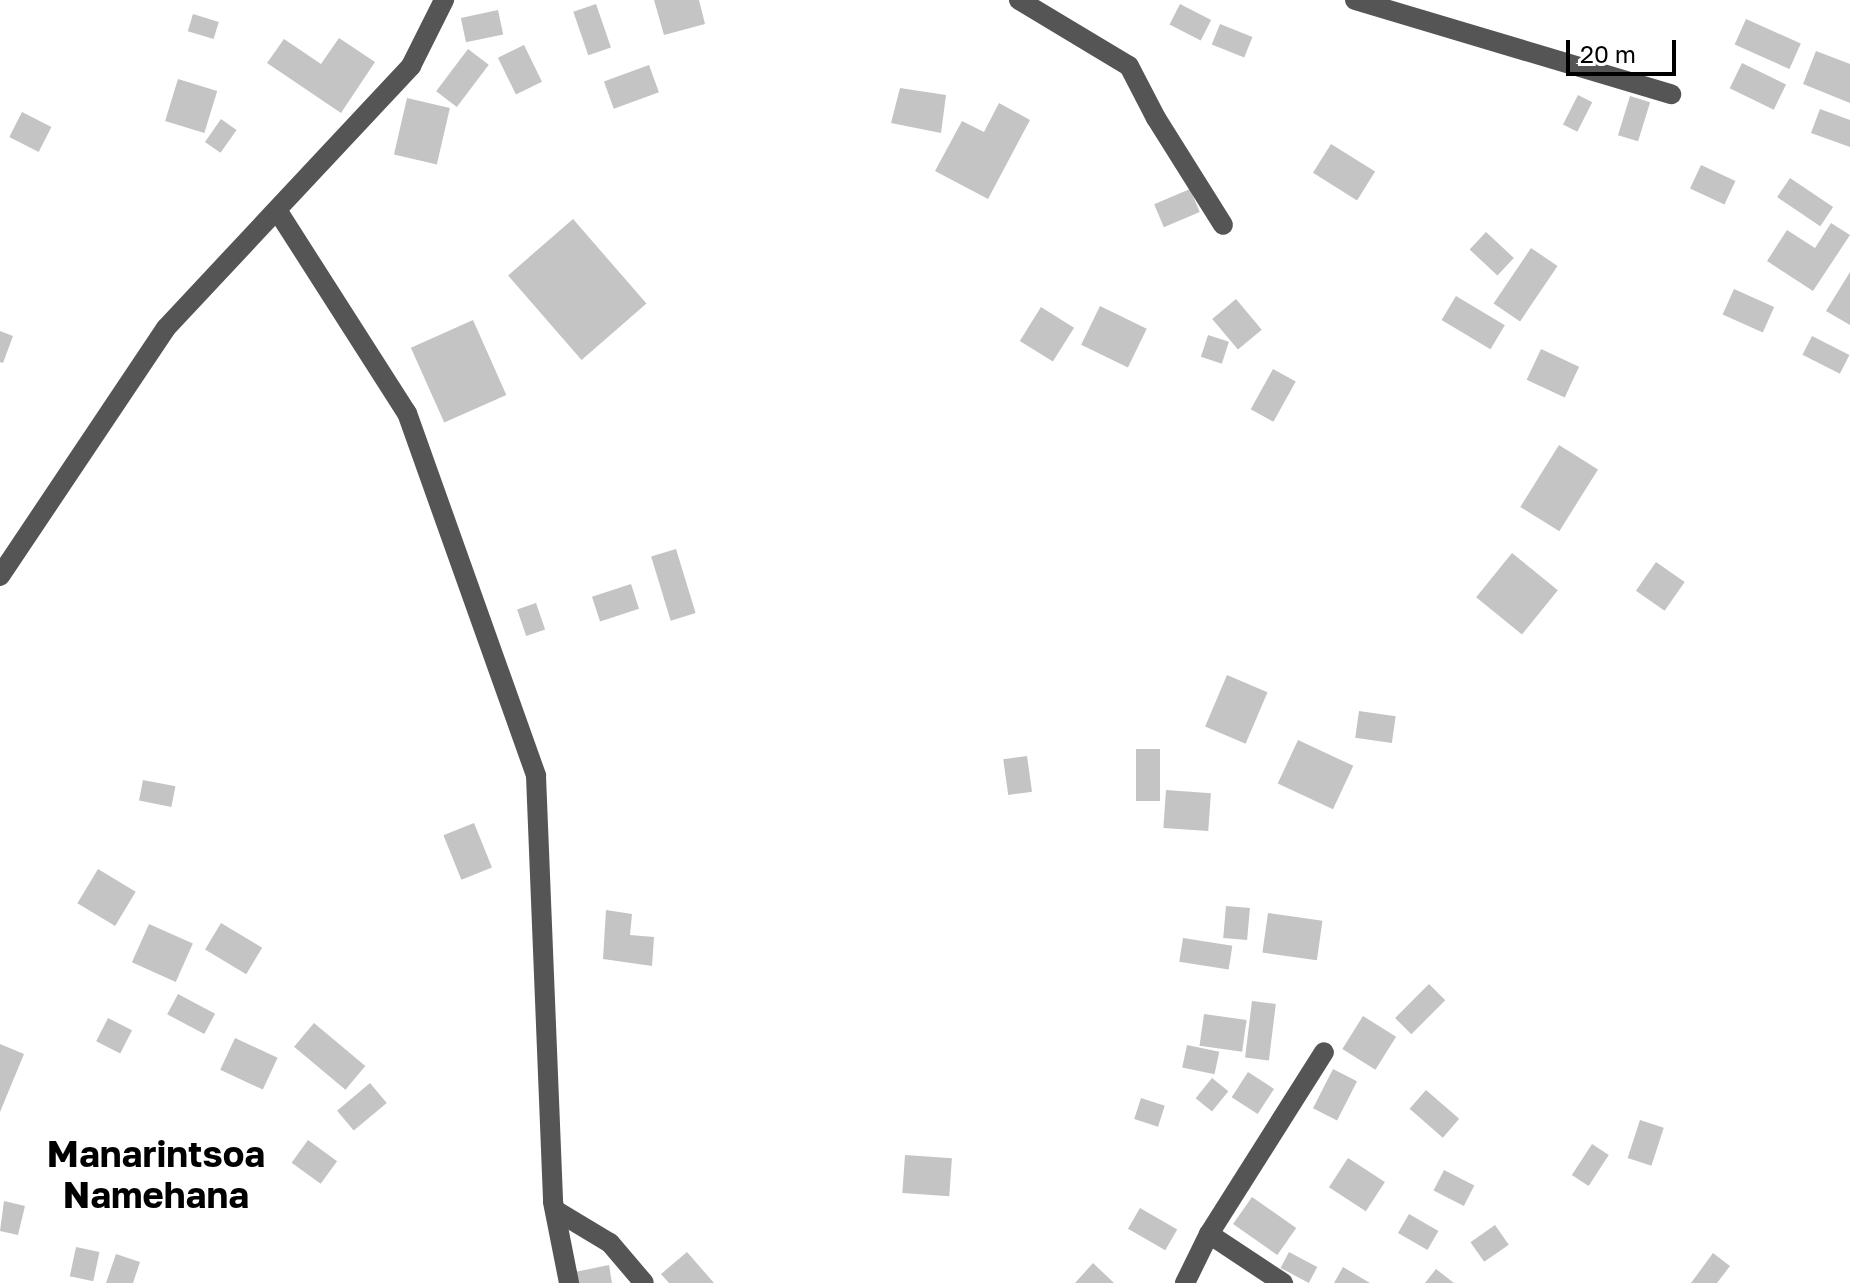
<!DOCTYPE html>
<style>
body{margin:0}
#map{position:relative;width:1850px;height:1283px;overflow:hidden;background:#fff;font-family:"Golos Text",sans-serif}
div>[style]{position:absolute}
.building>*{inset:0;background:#c4c4c4;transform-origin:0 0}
.minor>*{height:20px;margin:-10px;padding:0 10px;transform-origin:10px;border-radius:10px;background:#555}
span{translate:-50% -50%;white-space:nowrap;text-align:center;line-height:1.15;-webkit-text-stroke:8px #fff;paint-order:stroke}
.district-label{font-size:36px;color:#000;font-weight:700}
.scale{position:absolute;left:1566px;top:40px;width:110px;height:36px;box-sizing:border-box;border:4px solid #000;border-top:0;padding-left:10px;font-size:24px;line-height:28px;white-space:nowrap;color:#000;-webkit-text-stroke:6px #fff;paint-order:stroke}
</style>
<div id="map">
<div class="building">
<div style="clip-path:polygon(654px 0,699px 0,705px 24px,664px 35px)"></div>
<div style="left:596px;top:4px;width:46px;height:24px;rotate:71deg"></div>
<div style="left:1180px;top:4px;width:35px;height:23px;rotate:27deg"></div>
<div style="left:498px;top:10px;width:25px;height:38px;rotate:78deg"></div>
<div style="left:193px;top:14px;width:27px;height:18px;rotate:17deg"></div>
<div style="left:1746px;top:19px;width:60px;height:28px;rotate:24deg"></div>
<div style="left:1220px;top:24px;width:35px;height:22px;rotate:22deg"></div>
<div style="clip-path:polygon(339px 38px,375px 62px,341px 113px,267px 63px,284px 39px,321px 64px)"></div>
<div style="left:524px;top:45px;width:41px;height:29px;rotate:64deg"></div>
<div style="left:468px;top:49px;width:26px;height:53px;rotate:37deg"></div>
<div style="clip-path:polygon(1816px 51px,1850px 64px,1850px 103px,1803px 84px)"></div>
<div style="left:1742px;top:63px;width:49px;height:28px;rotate:26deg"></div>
<div style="left:649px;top:65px;width:29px;height:48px;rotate:70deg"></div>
<div style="left:178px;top:79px;width:41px;height:44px;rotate:17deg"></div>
<div style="clip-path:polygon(900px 88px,946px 95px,941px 133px,891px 123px)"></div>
<div style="left:1578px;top:95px;width:16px;height:33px;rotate:27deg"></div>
<div style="left:1630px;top:96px;width:21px;height:41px;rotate:17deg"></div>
<div style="left:407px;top:98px;width:44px;height:58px;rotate:13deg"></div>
<div style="clip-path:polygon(999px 103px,1030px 120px,988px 199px,935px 171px,962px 121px,984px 132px)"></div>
<div style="clip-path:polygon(1820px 109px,1850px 120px,1850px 147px,1811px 133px)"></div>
<div style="left:22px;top:112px;width:33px;height:28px;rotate:27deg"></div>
<div style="left:221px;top:119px;width:19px;height:28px;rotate:35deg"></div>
<div style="left:1331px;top:144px;width:52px;height:34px;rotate:32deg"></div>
<div style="left:1701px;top:165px;width:38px;height:26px;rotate:25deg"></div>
<div style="left:1790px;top:178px;width:52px;height:23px;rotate:34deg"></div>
<div style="left:1190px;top:189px;width:25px;height:39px;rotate:67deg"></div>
<div style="left:573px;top:219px;width:112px;height:86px;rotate:49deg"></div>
<div style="clip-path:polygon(1831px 223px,1850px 235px,1813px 291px,1767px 261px,1787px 230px,1815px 248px)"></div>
<div style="left:1486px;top:232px;width:38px;height:24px;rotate:43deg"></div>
<div style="left:1531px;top:248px;width:32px;height:67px;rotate:34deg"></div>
<div style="clip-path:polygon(1850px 272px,1850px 325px,1826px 311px)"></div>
<div style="left:1734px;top:289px;width:44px;height:28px;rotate:24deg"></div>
<div style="left:1456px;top:296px;width:57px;height:28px;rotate:31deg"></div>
<div style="left:1236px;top:299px;width:40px;height:31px;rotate:50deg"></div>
<div style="left:1100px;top:306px;width:52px;height:43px;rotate:26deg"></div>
<div style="left:1041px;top:307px;width:39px;height:40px;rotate:32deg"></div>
<div style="left:473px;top:320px;width:82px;height:68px;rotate:66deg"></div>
<div style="clip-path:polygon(0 331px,13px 336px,3px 363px,0 362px)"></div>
<div style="left:1208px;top:335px;width:22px;height:23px;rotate:18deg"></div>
<div style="left:1812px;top:336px;width:42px;height:21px;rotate:27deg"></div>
<div style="left:1541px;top:349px;width:42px;height:34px;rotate:25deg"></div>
<div style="left:1273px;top:369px;width:26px;height:46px;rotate:29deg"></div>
<div style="left:1559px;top:445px;width:46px;height:73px;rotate:32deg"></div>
<div style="left:676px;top:549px;width:67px;height:26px;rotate:73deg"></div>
<div style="left:1512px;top:553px;width:59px;height:57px;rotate:39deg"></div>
<div style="left:1656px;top:562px;width:35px;height:35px;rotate:35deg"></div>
<div style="left:631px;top:584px;width:26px;height:41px;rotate:72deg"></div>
<div style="left:536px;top:603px;width:28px;height:20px;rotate:71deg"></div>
<div style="left:1227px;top:675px;width:44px;height:56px;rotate:23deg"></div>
<div style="left:1359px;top:711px;width:37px;height:27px;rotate:8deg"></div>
<div style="left:1298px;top:740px;width:61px;height:48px;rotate:25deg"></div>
<div style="left:1136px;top:749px;width:24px;height:52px"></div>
<div style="left:1027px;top:756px;width:36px;height:24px;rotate:82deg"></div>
<div style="left:143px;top:780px;width:33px;height:21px;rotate:11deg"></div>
<div style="left:1166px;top:790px;width:45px;height:38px;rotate:4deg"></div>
<div style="left:474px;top:823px;width:48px;height:33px;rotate:68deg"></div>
<div style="left:98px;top:869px;width:44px;height:40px;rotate:31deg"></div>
<div style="left:1226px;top:906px;width:24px;height:32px;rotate:5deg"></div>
<div style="clip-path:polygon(606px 910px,632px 914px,630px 935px,654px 937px,652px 966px,603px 959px)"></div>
<div style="left:1268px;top:913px;width:55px;height:40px;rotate:8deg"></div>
<div style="left:221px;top:923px;width:48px;height:31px;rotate:31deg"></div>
<div style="left:149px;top:924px;width:48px;height:42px;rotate:24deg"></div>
<div style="left:1183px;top:938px;width:50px;height:24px;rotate:9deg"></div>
<div style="left:1429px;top:984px;width:23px;height:48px;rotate:45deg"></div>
<div style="left:178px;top:994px;width:42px;height:23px;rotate:28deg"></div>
<div style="left:1252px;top:1001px;width:24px;height:57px;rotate:7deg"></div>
<div style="left:1204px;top:1014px;width:43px;height:32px;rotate:8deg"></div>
<div style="left:1363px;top:1016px;width:39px;height:39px;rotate:32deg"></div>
<div style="left:108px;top:1018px;width:27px;height:26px;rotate:27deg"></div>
<div style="left:314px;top:1023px;width:67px;height:31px;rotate:40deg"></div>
<div style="left:235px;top:1038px;width:47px;height:35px;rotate:25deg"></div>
<div style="clip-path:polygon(0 1044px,24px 1054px,0 1112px)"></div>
<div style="left:1187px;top:1045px;width:33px;height:23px;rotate:12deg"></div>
<div style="left:1333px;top:1069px;width:27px;height:44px;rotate:27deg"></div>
<div style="left:1248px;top:1072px;width:31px;height:30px;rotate:33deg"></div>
<div style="left:1212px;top:1078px;width:21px;height:26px;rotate:39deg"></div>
<div style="left:370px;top:1083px;width:26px;height:43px;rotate:50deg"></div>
<div style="left:1426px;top:1090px;width:44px;height:25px;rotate:41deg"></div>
<div style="left:1141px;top:1098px;width:25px;height:22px;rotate:18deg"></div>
<div style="left:1640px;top:1120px;width:25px;height:40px;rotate:18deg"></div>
<div style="left:308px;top:1140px;width:36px;height:28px;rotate:36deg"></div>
<div style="left:1592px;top:1144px;width:20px;height:37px;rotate:33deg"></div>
<div style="left:905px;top:1155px;width:47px;height:38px;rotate:4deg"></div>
<div style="left:1348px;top:1158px;width:44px;height:35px;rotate:33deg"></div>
<div style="left:1444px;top:1170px;width:34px;height:23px;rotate:27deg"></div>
<div style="left:1252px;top:1197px;width:54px;height:33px;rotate:35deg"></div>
<div style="clip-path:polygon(4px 1201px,25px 1206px,18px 1235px,0 1231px)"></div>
<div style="left:1140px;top:1208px;width:43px;height:24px;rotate:30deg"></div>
<div style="left:1409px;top:1214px;width:34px;height:22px;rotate:30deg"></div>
<div style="left:1495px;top:1225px;width:24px;height:30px;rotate:55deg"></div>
<div style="left:76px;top:1247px;width:24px;height:30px;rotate:12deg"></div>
<div style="clip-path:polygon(687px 1252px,714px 1283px,669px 1283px,661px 1274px)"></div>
<div style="left:1289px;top:1252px;width:32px;height:18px;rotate:28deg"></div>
<div style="clip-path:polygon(1713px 1253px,1730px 1266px,1717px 1283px,1691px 1283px)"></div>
<div style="clip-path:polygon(116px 1254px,140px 1262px,133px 1283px,106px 1283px)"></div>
<div style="clip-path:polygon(1093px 1263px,1114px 1283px,1075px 1283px)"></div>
<div style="clip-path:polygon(609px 1265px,612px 1283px,577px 1283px,575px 1272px)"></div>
<div style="clip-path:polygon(1343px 1267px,1370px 1283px,1334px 1283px)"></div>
<div style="clip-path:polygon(1436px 1269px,1454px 1283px,1425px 1283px)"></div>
</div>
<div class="minor">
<div style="left:1019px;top:0;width:128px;rotate:31deg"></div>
<div style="left:1129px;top:66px;width:59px;rotate:62.6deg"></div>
<div style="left:1156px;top:118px;width:126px;rotate:57.9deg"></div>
<div style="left:1355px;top:0;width:330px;rotate:16.6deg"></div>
<div style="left:277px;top:210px;width:241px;rotate:57.4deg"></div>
<div style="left:407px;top:413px;width:385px;rotate:70.4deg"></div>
<div style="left:536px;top:776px;width:426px;rotate:87.7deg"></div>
<div style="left:553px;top:1202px;width:83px;rotate:78.8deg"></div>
<div style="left:0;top:576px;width:298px;rotate:-56.2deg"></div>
<div style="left:166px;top:328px;width:359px;rotate:-46.9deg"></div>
<div style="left:411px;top:66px;width:74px;rotate:-63.4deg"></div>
<div style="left:555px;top:1210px;width:64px;rotate:31deg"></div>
<div style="left:610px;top:1243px;width:52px;rotate:49.6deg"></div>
<div style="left:1209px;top:1234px;width:89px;rotate:33.5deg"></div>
<div style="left:1185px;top:1283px;width:55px;rotate:-63.9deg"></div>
<div style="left:1209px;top:1234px;width:215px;rotate:-57.7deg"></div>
</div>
<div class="district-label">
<span style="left:156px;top:1174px">Manarintsoa<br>Namehana</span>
</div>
<div class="scale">20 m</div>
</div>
